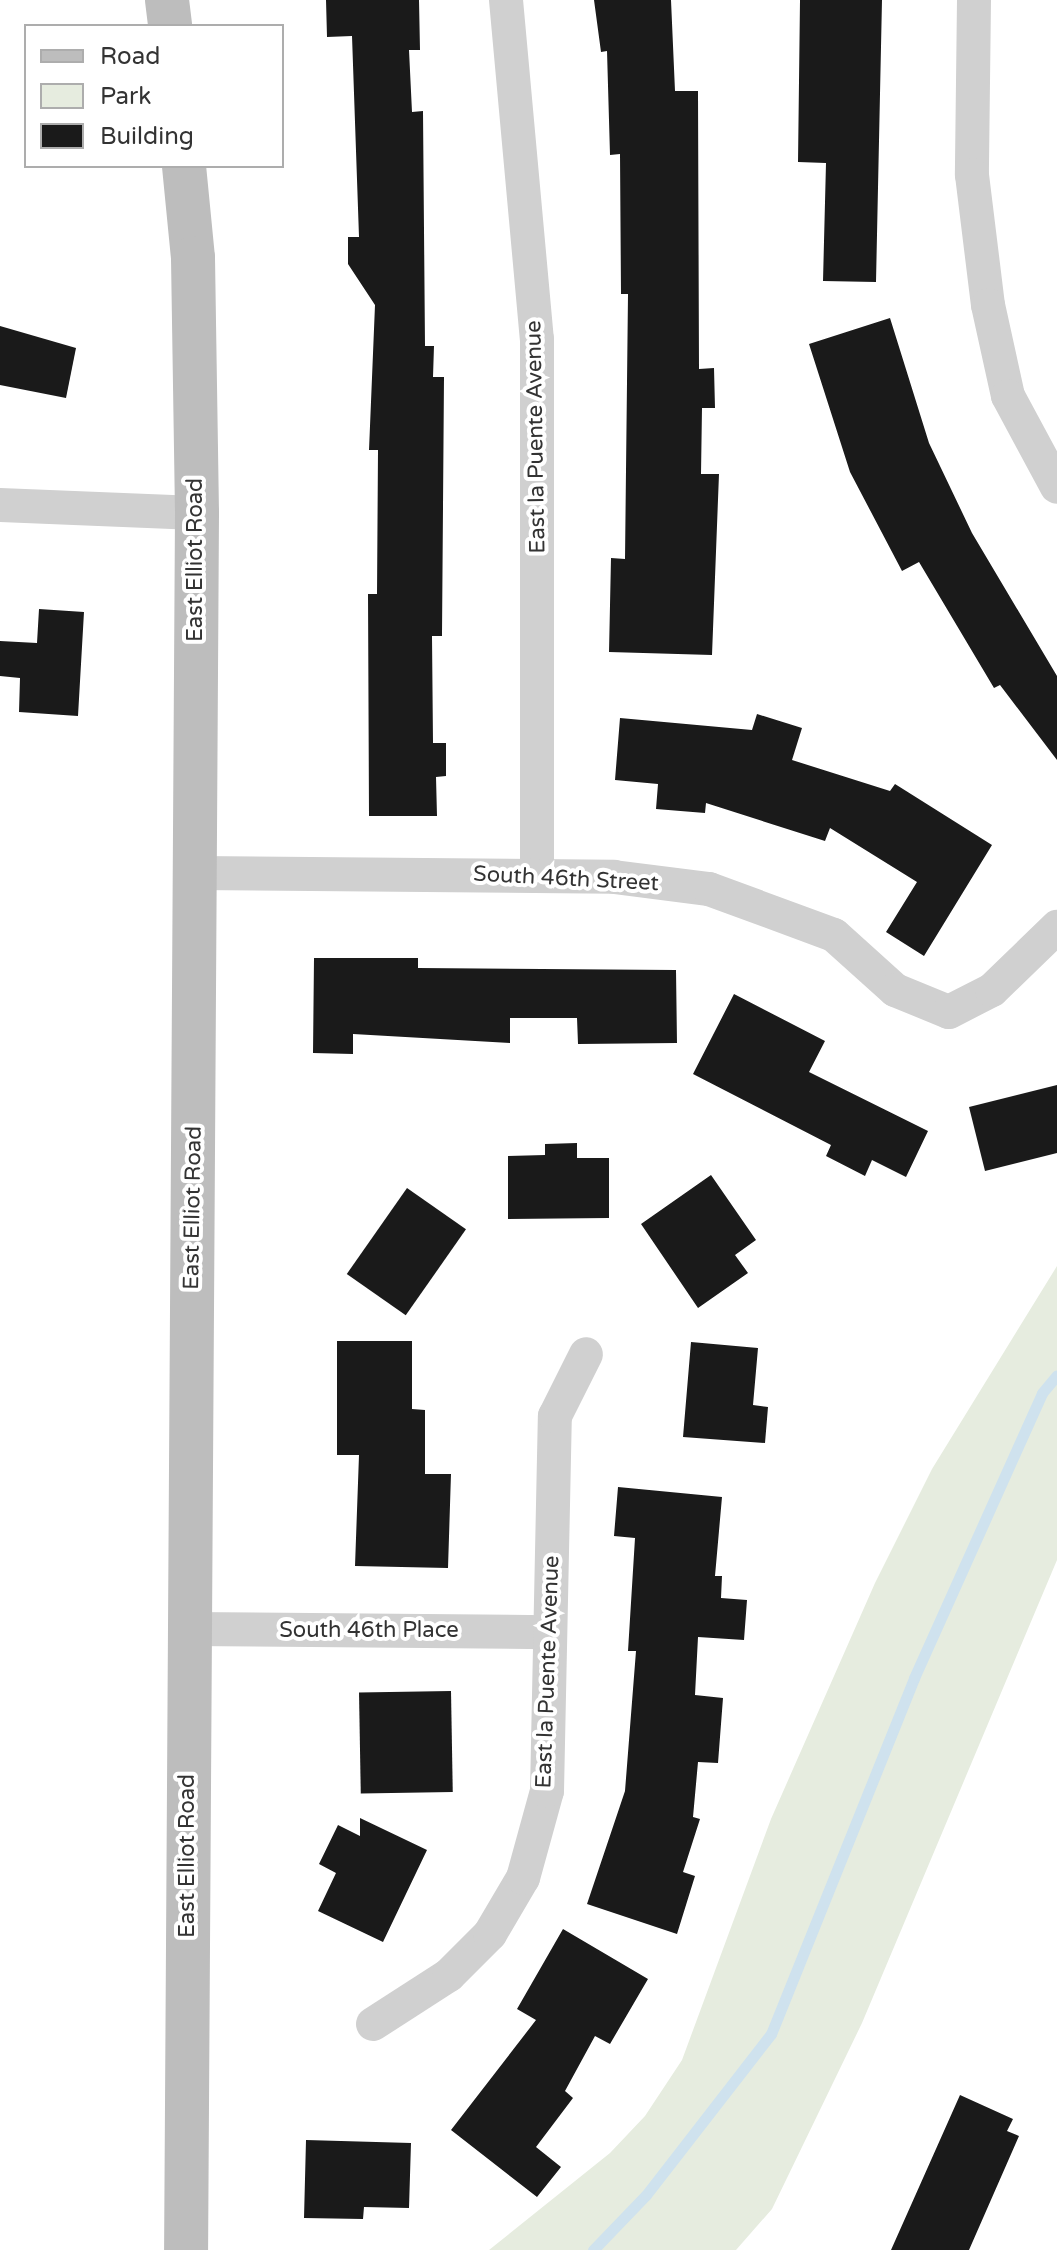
<!DOCTYPE html>
<style>
body{margin:0}
#map{position:relative;width:1057px;height:2250px;overflow:hidden;background:#fff;font-family:"Varela Round",sans-serif}
div>[style]{position:absolute}
.green>*{inset:0;background:#e6ecdf}
.stream>*{height:11px;margin:-5.5px;padding:0 5.5px;transform-origin:5.5px;border-radius:5.5px;background:#cfe2ee}
.building>*{inset:0;background:#1a1a1a;transform-origin:0 0}
.minor>*{height:34px;margin:-17px;padding:0 17px;transform-origin:17px;border-radius:17px;background:#d0d0d0}
.secondary>*{height:44px;margin:-22px;padding:0 22px;transform-origin:22px;border-radius:22px;background:#bdbdbd}
span{translate:-50% -50%;white-space:nowrap;text-align:center;line-height:1.15;-webkit-text-stroke:8px #fff;paint-order:stroke}
.street-label{font-size:22px;color:#333}
.legend{position:absolute;left:24px;top:24px;width:260px;height:144px;box-sizing:border-box;background:#fff;border:2px solid #adadad;margin:0;padding:10px 14px;list-style:none;font-size:24px;color:#333}
.legend li{display:flex;align-items:center;gap:16px;height:40px}
.legend b{width:40px;border:2px solid #adadad}
</style>
<div id="map">
<div class="green">
<div style="clip-path:polygon(1057px 1266px,1057px 1560px,862px 2023px,772px 2209px,736px 2250px,489px 2250px,610px 2153px,645px 2116px,682px 2060px,771px 1819px,875px 1583px,932px 1469px)"></div>
</div>
<div class="stream">
<div style="left:593px;top:2250px;width:76px;rotate:-46.1deg"></div>
<div style="left:646px;top:2195px;width:204px;rotate:-52.2deg"></div>
<div style="left:771px;top:2034px;width:384px;rotate:-68.1deg"></div>
<div style="left:914px;top:1678px;width:312px;rotate:-65.8deg"></div>
<div style="left:1042px;top:1393px;width:23px;rotate:-50deg"></div>
</div>
<div class="building">
<div style="clip-path:polygon(326px 0,419px 0,420px 50px,409px 50px,412px 112px,423px 111px,425px 346px,434px 346px,433px 377px,444px 377px,442px 636px,432px 636px,433px 743px,446px 743px,446px 776px,436px 777px,437px 816px,369px 816px,368px 594px,377px 594px,378px 450px,369px 450px,375px 305px,348px 264px,348px 237px,359px 237px,352px 36px,327px 37px)"></div>
<div style="clip-path:polygon(594px 0,671px 0,675px 91px,698px 91px,699px 369px,714px 368px,715px 408px,702px 408px,701px 474px,719px 474px,712px 655px,609px 652px,611px 558px,625px 559px,628px 294px,621px 294px,620px 154px,610px 155px,607px 51px,601px 52px)"></div>
<div style="clip-path:polygon(800px 0,882px 0,876px 282px,823px 281px,826px 163px,798px 162px)"></div>
<div style="clip-path:polygon(890px 318px,929px 443px,972px 533px,1057px 676px,1057px 760px,1000px 685px,994px 688px,919px 562px,902px 571px,850px 472px,809px 344px)"></div>
<div style="clip-path:polygon(0 326px,76px 348px,66px 398px,0 385px)"></div>
<div style="clip-path:polygon(39px 609px,84px 612px,78px 716px,19px 712px,20px 678px,0 676px,0 641px,37px 643px)"></div>
<div style="clip-path:polygon(757px 714px,802px 728px,792px 760px,890px 791px,895px 784px,992px 845px,924px 956px,886px 932px,917px 882px,830px 828px,825px 841px,706px 803px,705px 813px,656px 809px,658px 784px,615px 780px,620px 718px,752px 730px)"></div>
<div style="clip-path:polygon(314px 958px,418px 958px,418px 968px,676px 970px,677px 1043px,578px 1044px,577px 1018px,510px 1018px,510px 1043px,353px 1034px,353px 1054px,313px 1053px)"></div>
<div style="clip-path:polygon(734px 994px,825px 1041px,809px 1072px,928px 1131px,906px 1177px,872px 1160px,865px 1176px,826px 1156px,831px 1145px,693px 1074px)"></div>
<div style="clip-path:polygon(1057px 1085px,1057px 1153px,985px 1171px,969px 1107px)"></div>
<div style="clip-path:polygon(577px 1143px,577px 1158px,609px 1158px,609px 1218px,508px 1219px,508px 1156px,545px 1155px,545px 1144px)"></div>
<div style="clip-path:polygon(711px 1175px,756px 1240px,735px 1255px,748px 1273px,698px 1308px,641px 1224px)"></div>
<div style="left:407px;top:1188px;width:72px;height:105px;rotate:35deg"></div>
<div style="clip-path:polygon(337px 1341px,412px 1341px,412px 1409px,425px 1410px,425px 1474px,451px 1474px,448px 1568px,355px 1566px,359px 1455px,337px 1455px)"></div>
<div style="clip-path:polygon(691px 1342px,758px 1348px,753px 1405px,768px 1407px,765px 1443px,683px 1437px)"></div>
<div style="clip-path:polygon(618px 1487px,722px 1497px,715px 1576px,722px 1576px,721px 1598px,747px 1600px,744px 1640px,698px 1637px,695px 1695px,723px 1698px,718px 1763px,698px 1762px,693px 1817px,700px 1819px,683px 1872px,695px 1876px,677px 1934px,587px 1904px,625px 1791px,636px 1651px,628px 1651px,635px 1538px,614px 1536px)"></div>
<div style="left:451px;top:1691px;width:101px;height:92px;rotate:89deg"></div>
<div style="clip-path:polygon(360px 1818px,427px 1850px,383px 1942px,318px 1911px,336px 1873px,319px 1864px,338px 1825px,360px 1836px)"></div>
<div style="clip-path:polygon(563px 1929px,648px 1979px,610px 2044px,595px 2036px,565px 2091px,573px 2098px,536px 2147px,561px 2167px,537px 2197px,451px 2130px,536px 2020px,517px 2009px)"></div>
<div style="clip-path:polygon(960px 2095px,1013px 2119px,1007px 2131px,1019px 2136px,969px 2250px,891px 2250px)"></div>
<div style="clip-path:polygon(306px 2140px,411px 2143px,409px 2208px,364px 2207px,363px 2219px,304px 2218px)"></div>
</div>
<div class="minor">
<div style="left:506px;top:0;width:340px;rotate:84.8deg"></div>
<div style="left:537px;top:339px;width:536px;rotate:90deg"></div>
<div style="left:974px;top:0;width:175px;rotate:90.7deg"></div>
<div style="left:972px;top:175px;width:131px;rotate:83deg"></div>
<div style="left:988px;top:305px;width:93px;rotate:77.6deg"></div>
<div style="left:1008px;top:396px;width:103px;rotate:61.7deg"></div>
<div style="left:0;top:505px;width:197px;rotate:2.3deg"></div>
<div style="left:196px;top:873px;width:418px;rotate:0.5deg"></div>
<div style="left:614px;top:877px;width:96px;rotate:7.2deg"></div>
<div style="left:709px;top:889px;width:133px;rotate:20.2deg"></div>
<div style="left:834px;top:935px;width:82px;rotate:42deg"></div>
<div style="left:895px;top:990px;width:58px;rotate:22.2deg"></div>
<div style="left:949px;top:1012px;width:48px;rotate:-27.1deg"></div>
<div style="left:992px;top:990px;width:91px;rotate:-44.1deg"></div>
<div style="left:189px;top:1629px;width:361px;rotate:0.5deg"></div>
<div style="left:373px;top:2024px;width:90px;rotate:-32.8deg"></div>
<div style="left:449px;top:1975px;width:58px;rotate:-45deg"></div>
<div style="left:490px;top:1934px;width:65px;rotate:-59.5deg"></div>
<div style="left:523px;top:1878px;width:90px;rotate:-74.6deg"></div>
<div style="left:547px;top:1791px;width:375px;rotate:-88.8deg"></div>
<div style="left:555px;top:1416px;width:69px;rotate:-63.4deg"></div>
</div>
<div class="secondary">
<div style="left:167px;top:0;width:26px;rotate:83deg"></div>
<div style="left:184px;top:166px;width:92px;rotate:84.4deg"></div>
<div style="left:193px;top:258px;width:255px;rotate:89.1deg"></div>
<div style="left:197px;top:513px;width:1737px;rotate:90.36deg"></div>
</div>
<div class="street-label">
<span style="left:536px;top:437px;rotate:-91deg">East la Puente Avenue</span>
<span style="left:196px;top:560px;rotate:-90deg">East Elliot Road</span>
<span style="left:566px;top:879px;rotate:3deg">South 46th Street</span>
<span style="left:193px;top:1208px;rotate:-89deg">East Elliot Road</span>
<span style="left:369px;top:1631px">South 46th Place</span>
<span style="left:548px;top:1672px;rotate:-88deg">East la Puente Avenue</span>
<span style="left:188px;top:1856px;rotate:-90deg">East Elliot Road</span>
</div>
<ul class="legend">
<li><b style="height:10px;background:#bdbdbd"></b>Road</li>
<li><b style="height:22px;background:#e6ecdf"></b>Park</li>
<li><b style="height:22px;background:#1a1a1a"></b>Building</li>
</ul>
</div>
